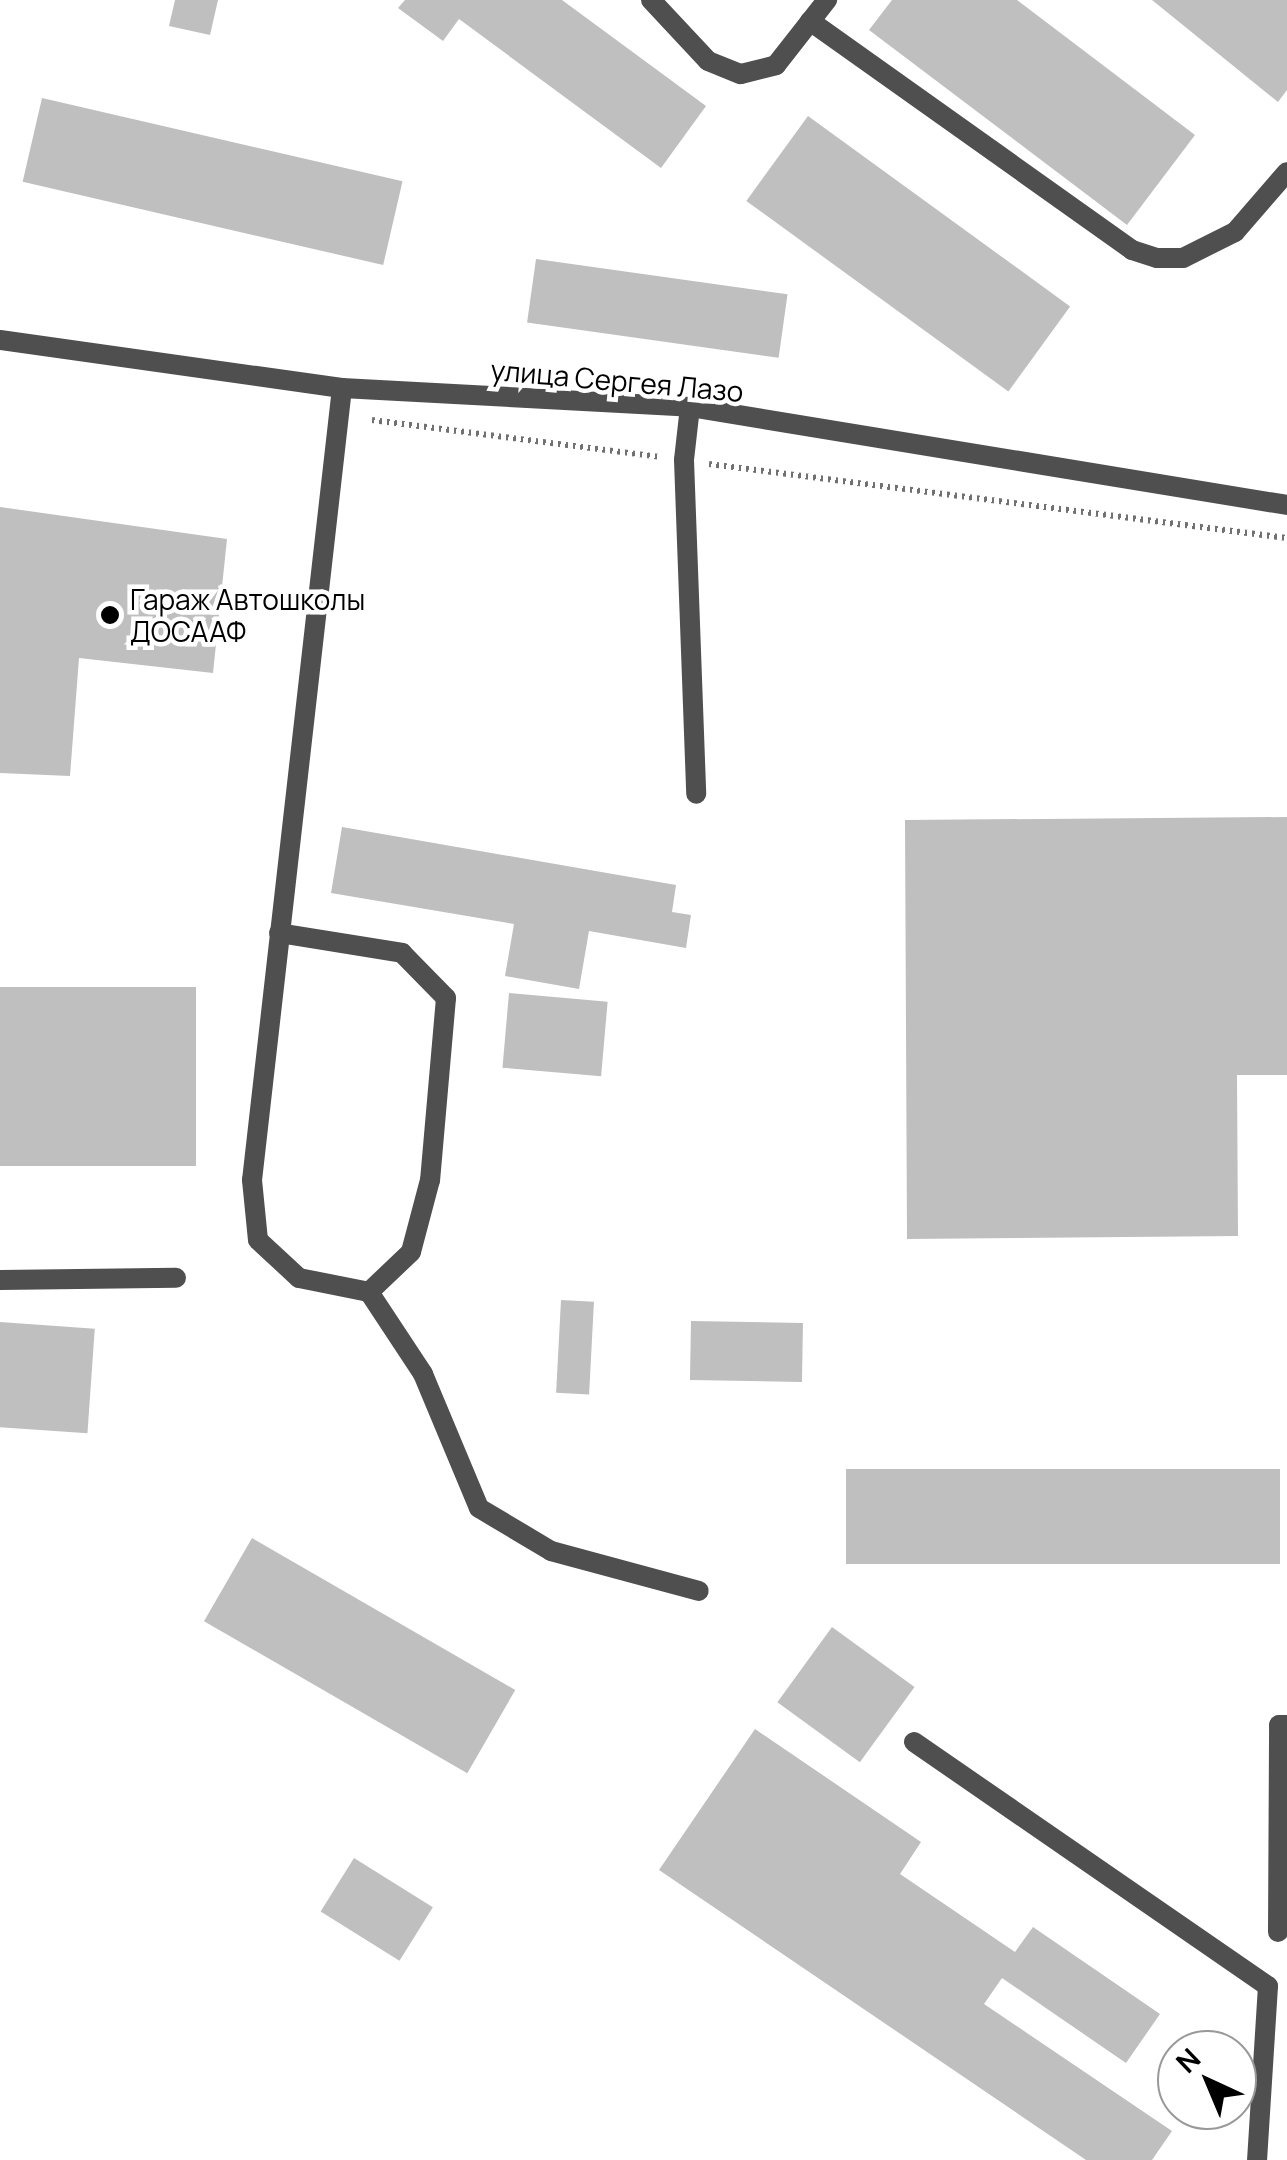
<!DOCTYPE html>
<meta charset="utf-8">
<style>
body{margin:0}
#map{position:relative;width:1287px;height:2160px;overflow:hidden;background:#fff;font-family:Manrope,sans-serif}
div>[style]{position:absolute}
.building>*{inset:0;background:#bfbfbf;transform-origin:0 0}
.path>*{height:6px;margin-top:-3px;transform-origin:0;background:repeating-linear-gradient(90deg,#717171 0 2.5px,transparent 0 7.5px)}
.service>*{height:20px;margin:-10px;padding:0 10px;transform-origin:10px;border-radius:10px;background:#4f4f4f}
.minor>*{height:20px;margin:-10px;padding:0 10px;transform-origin:10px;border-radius:10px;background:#4f4f4f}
.dots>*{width:28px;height:28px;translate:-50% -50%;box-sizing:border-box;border:5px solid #fff;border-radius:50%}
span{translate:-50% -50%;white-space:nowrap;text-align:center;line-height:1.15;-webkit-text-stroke:9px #fff;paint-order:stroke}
.street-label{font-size:28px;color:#000}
.poi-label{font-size:28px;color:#000}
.left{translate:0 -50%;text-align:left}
.north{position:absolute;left:1157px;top:2030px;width:100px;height:100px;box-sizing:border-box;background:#fff;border:2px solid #999;border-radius:50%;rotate:316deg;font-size:28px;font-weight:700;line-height:40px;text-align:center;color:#000}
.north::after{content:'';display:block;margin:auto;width:35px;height:45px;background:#000;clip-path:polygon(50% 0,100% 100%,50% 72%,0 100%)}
</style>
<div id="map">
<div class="building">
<div style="clip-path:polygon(175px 0,218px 0,210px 35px,169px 26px)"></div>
<div style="clip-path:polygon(405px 0,562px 0,706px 106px,661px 168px,459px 19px,443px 41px,398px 8px)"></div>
<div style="clip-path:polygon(892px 0,1017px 0,1195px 135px,1127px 225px,869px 30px)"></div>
<div style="clip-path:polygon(1152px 0,1287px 0,1287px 90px,1278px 102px)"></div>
<div style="left:42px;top:98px;width:370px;height:86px;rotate:13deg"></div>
<div style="left:808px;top:116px;width:324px;height:105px;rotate:36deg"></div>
<div style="left:536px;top:259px;width:254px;height:64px;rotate:8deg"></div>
<div style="clip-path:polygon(0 507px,227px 539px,213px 673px,79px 658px,70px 776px,0 773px)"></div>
<div style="clip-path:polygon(1287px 817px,1287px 1075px,1237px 1075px,1238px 1236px,907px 1239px,905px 820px)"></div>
<div style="clip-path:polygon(342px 827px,676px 885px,672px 912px,691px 915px,686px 948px,589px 931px,579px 989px,505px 976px,514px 924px,331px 893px)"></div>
<div style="left:196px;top:987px;width:179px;height:196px;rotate:90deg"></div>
<div style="left:509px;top:993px;width:99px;height:75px;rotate:5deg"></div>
<div style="left:561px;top:1300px;width:33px;height:93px;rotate:3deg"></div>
<div style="left:691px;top:1321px;width:112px;height:59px;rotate:1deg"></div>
<div style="left:0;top:1322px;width:95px;height:105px;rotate:4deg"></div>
<div style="left:1280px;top:1469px;width:95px;height:434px;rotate:90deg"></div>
<div style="left:252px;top:1538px;width:304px;height:96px;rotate:30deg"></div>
<div style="left:832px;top:1627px;width:102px;height:93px;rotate:36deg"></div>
<div style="clip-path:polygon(755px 1729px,921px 1842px,900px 1874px,1015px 1952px,1033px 1927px,1160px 2014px,1126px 2063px,1002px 1978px,984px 2004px,1172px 2131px,1152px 2160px,1086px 2160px,659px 1870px)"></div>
<div style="left:354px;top:1858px;width:93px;height:63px;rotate:32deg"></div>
</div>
<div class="path">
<div style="left:372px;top:420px;width:292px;rotate:7.3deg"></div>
<div style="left:709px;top:464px;width:583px;rotate:7.3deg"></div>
</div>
<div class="service">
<div style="left:651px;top:0;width:83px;rotate:46.9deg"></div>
<div style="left:708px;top:61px;width:35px;rotate:22deg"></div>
<div style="left:741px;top:74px;width:36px;rotate:-14deg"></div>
<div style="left:776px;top:65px;width:83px;rotate:-51.9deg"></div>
<div style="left:810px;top:21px;width:395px;rotate:35.4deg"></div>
<div style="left:1132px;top:250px;width:26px;rotate:18deg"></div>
<div style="left:1157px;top:258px;width:26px"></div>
<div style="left:1183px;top:258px;width:58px;rotate:-26.6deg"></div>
<div style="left:1235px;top:232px;width:79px;rotate:-49.1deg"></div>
<div style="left:342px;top:388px;width:797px;rotate:96.48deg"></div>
<div style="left:252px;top:1180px;width:60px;rotate:84.3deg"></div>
<div style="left:258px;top:1240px;width:56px;rotate:42.8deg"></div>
<div style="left:299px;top:1278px;width:71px;rotate:11.3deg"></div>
<div style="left:369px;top:1292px;width:98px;rotate:56.6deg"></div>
<div style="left:423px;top:1374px;width:145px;rotate:67.3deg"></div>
<div style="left:479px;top:1508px;width:84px;rotate:30.8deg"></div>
<div style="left:551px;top:1551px;width:153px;rotate:15.1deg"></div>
<div style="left:690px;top:407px;width:53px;rotate:96.5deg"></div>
<div style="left:684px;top:460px;width:334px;rotate:87.9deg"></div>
<div style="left:279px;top:933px;width:125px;rotate:9.2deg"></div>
<div style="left:402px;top:953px;width:63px;rotate:45.6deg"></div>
<div style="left:446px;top:998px;width:183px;rotate:95deg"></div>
<div style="left:430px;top:1180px;width:74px;rotate:104.8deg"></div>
<div style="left:411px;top:1252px;width:58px;rotate:136.4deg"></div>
<div style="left:0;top:1280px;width:176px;rotate:-0.7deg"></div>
<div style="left:914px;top:1742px;width:430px;rotate:34.6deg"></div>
<div style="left:1268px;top:1986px;width:174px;rotate:93.6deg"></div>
<div style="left:1278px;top:1932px;width:207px;rotate:-89.7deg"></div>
<div style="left:1279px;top:1725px;width:8px"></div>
</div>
<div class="minor">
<div style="left:0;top:340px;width:345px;rotate:8deg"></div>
<div style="left:342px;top:388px;width:349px;rotate:3.1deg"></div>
<div style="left:690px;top:407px;width:605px;rotate:9.32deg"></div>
</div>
<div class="dots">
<div style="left:110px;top:615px;background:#000"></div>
</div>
<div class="street-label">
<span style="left:617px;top:380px;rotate:5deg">улица Сергея Лазо</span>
</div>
<div class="poi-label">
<span class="left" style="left:130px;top:615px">Гараж Автошколы<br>ДОСААФ</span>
</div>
<div class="north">N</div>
</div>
